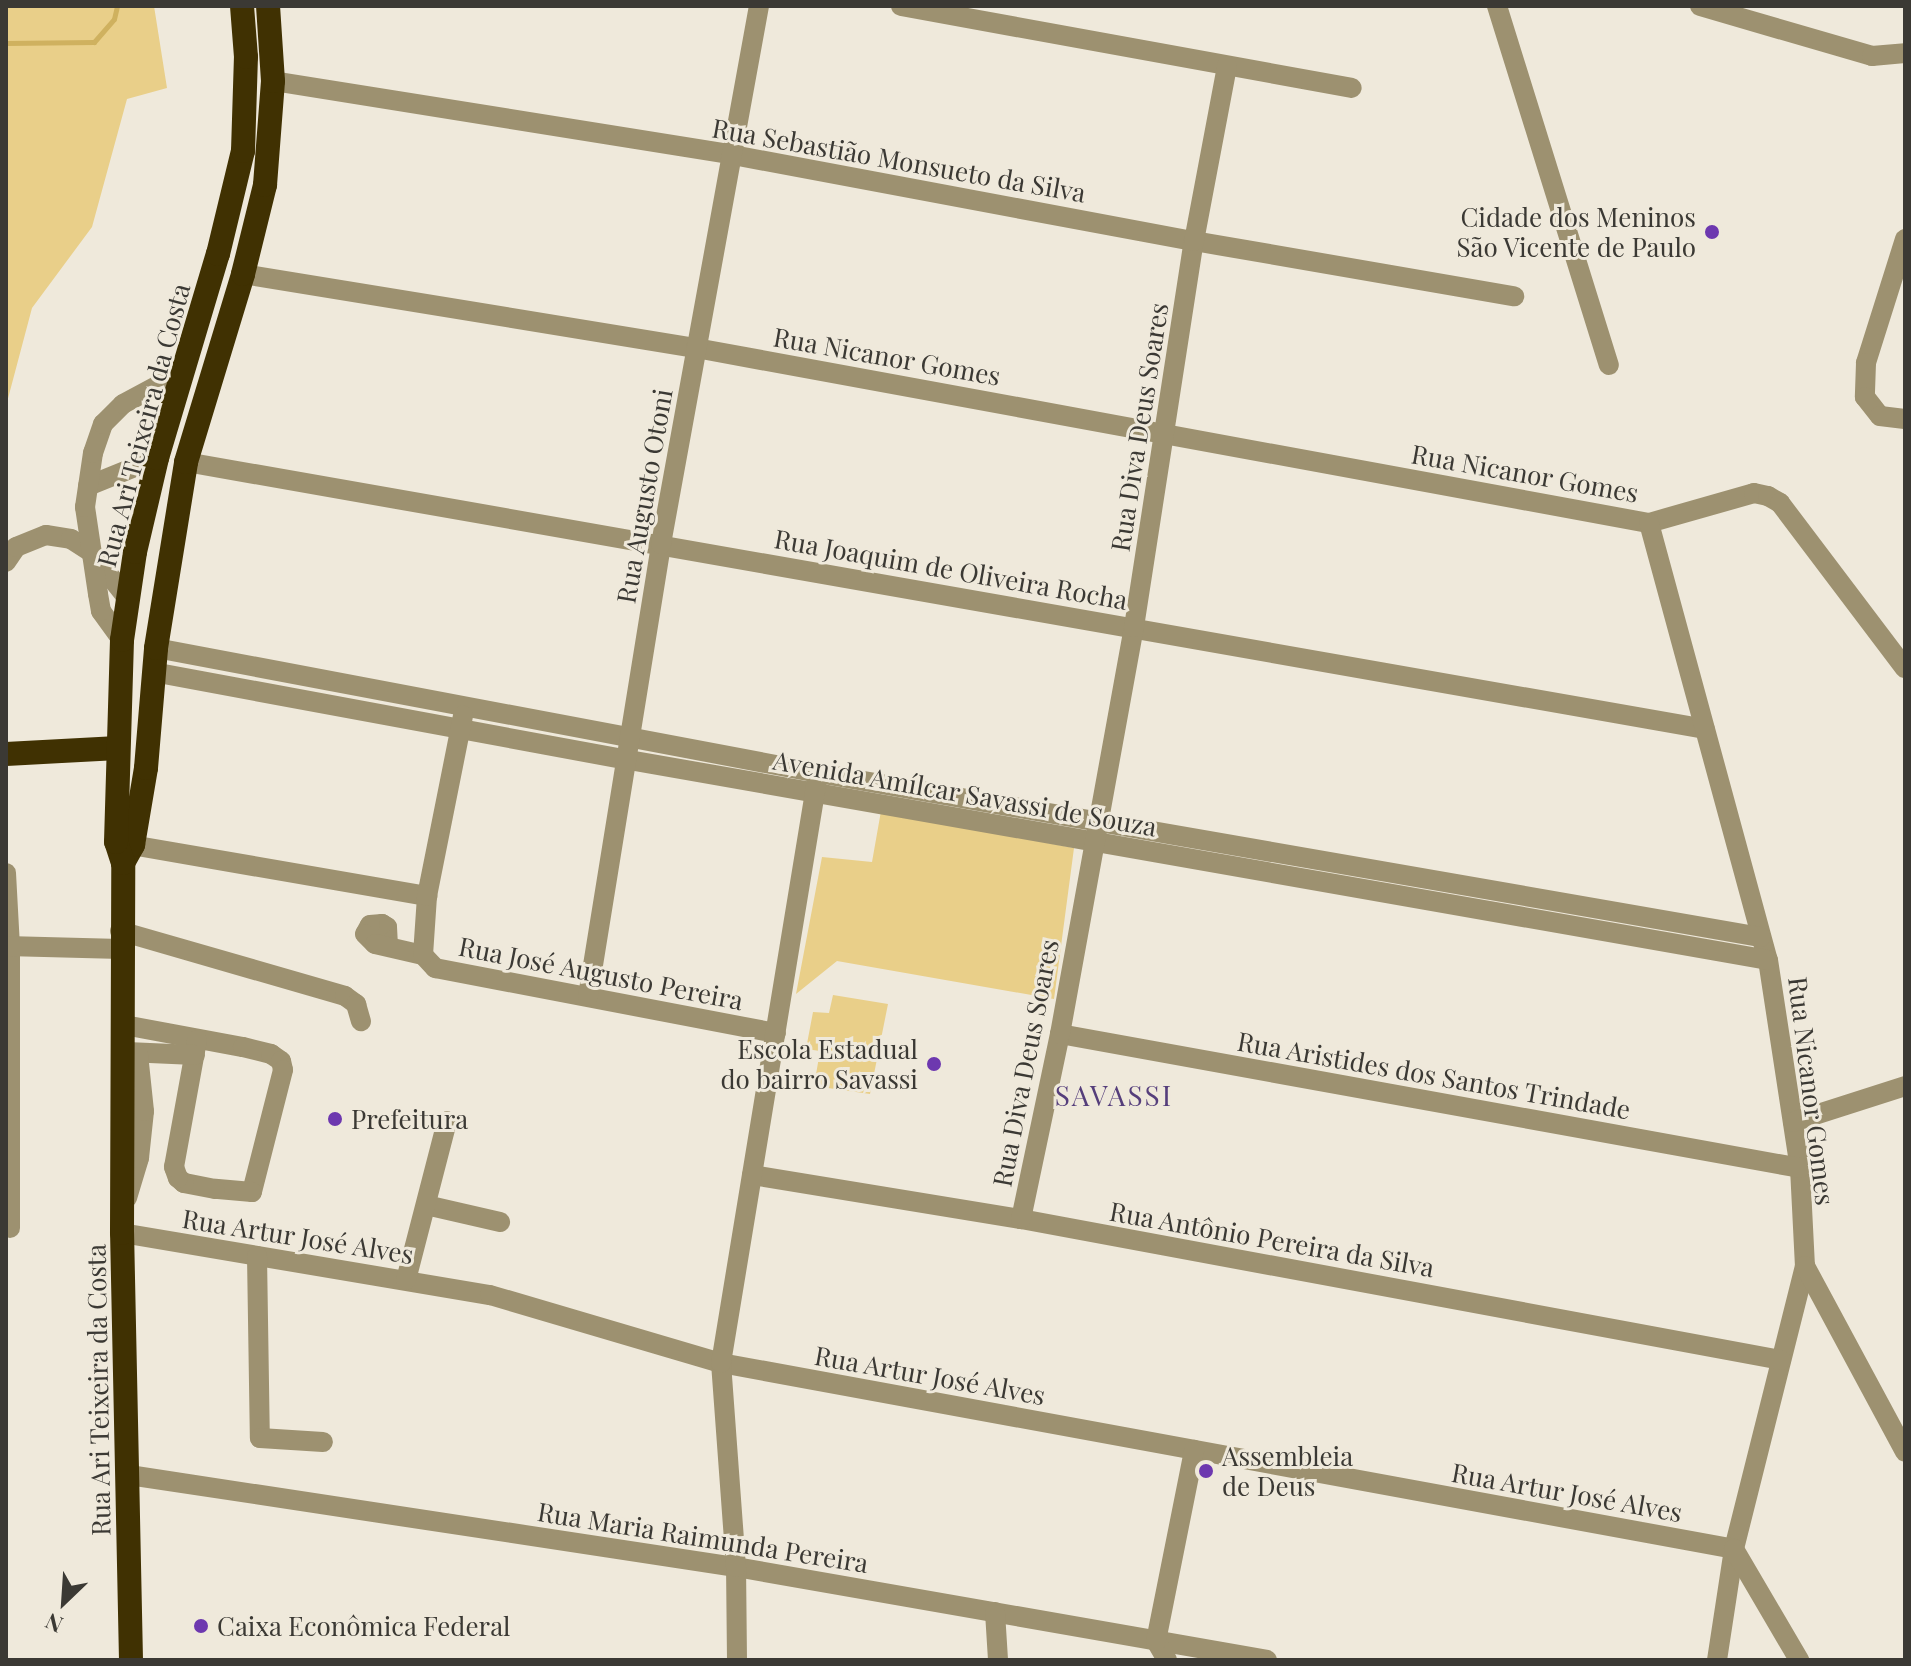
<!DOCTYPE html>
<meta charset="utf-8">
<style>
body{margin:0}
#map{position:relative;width:1911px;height:1666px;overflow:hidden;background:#efe9db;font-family:"Playfair Display",serif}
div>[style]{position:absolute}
.green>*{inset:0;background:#e9cf89}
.stream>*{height:5px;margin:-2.5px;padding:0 2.5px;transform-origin:2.5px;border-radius:2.5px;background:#cfb15f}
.minor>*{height:20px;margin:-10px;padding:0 10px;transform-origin:10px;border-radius:10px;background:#9d9170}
.highway>*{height:24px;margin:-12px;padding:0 12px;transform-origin:12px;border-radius:12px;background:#403102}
.dots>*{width:22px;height:22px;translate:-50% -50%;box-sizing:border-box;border:4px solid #efe9db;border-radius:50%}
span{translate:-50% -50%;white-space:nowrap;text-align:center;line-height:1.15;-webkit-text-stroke:6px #efe9db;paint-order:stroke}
.street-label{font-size:26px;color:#3b3934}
.poi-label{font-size:26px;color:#3b3934}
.right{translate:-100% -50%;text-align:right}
.left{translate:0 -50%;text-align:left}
.neighbourhood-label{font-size:28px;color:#553e7b;letter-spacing:2px}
.frame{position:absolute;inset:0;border:8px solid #3b3934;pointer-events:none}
.north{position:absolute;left:24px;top:1562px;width:80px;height:80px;-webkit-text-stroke:6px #efe9db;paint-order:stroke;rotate:205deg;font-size:22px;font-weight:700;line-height:32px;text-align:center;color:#3b3934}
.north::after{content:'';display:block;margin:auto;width:28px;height:36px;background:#3b3934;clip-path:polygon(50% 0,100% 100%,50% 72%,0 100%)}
</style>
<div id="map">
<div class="green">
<div style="clip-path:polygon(6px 6px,154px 6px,167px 88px,127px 99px,92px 227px,32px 308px,6px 406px)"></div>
<div style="clip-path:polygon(881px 811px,1074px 848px,1054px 999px,837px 961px,796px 994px,822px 857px,872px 862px)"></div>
<div style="clip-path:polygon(833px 995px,888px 1004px,870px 1094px,814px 1086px,820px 1051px,806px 1049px,813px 1012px,829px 1013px)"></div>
</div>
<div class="stream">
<div style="left:6px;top:43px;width:88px;rotate:-0.7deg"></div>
<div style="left:94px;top:42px;width:30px;rotate:-49deg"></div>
<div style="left:114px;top:19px;width:13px;rotate:-77deg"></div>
</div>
<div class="minor">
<div style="left:901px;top:6px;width:458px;rotate:10.3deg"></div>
<div style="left:1497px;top:6px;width:376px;rotate:72.7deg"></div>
<div style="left:1700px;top:6px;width:179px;rotate:16.2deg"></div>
<div style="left:1872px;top:56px;width:33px;rotate:-5deg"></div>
<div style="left:273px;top:81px;width:466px;rotate:9.1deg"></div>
<div style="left:733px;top:155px;width:469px;rotate:10.6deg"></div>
<div style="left:1194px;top:241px;width:325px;rotate:9.8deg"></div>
<div style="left:1905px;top:239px;width:130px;rotate:107.5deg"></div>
<div style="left:1866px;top:363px;width:34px;rotate:92deg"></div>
<div style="left:1865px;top:397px;width:24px;rotate:52deg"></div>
<div style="left:1880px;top:416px;width:25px;rotate:7deg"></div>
<div style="left:243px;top:274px;width:459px;rotate:9.3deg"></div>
<div style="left:696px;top:348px;width:969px;rotate:10.41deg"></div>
<div style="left:1649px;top:523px;width:109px;rotate:-15.9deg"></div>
<div style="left:1754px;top:493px;width:14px;rotate:12deg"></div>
<div style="left:1768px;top:496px;width:14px;rotate:30deg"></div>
<div style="left:1780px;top:503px;width:207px;rotate:52.9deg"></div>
<div style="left:186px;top:462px;width:1542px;rotate:9.97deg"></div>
<div style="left:88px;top:486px;width:74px;rotate:-22.1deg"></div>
<div style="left:1649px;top:523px;width:453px;rotate:74.8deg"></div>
<div style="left:1768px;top:960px;width:210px;rotate:81.3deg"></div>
<div style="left:1800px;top:1168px;width:98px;rotate:87.1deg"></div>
<div style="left:1805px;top:1266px;width:292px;rotate:104.1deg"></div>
<div style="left:1734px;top:1549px;width:112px;rotate:98.7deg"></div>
<div style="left:6px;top:562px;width:18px;rotate:-56deg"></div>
<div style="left:16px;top:547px;width:32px;rotate:-22deg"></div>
<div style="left:46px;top:535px;width:25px;rotate:9deg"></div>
<div style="left:71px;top:539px;width:24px;rotate:33deg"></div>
<div style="left:91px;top:552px;width:60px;rotate:51.8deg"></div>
<div style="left:122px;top:640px;width:36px;rotate:-126deg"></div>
<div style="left:101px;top:611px;width:17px;rotate:-100deg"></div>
<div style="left:98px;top:594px;width:88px;rotate:-98.5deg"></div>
<div style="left:85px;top:507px;width:55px;rotate:-81.6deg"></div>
<div style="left:93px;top:453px;width:31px;rotate:-71deg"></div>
<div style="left:103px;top:424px;width:28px;rotate:-45deg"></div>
<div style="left:123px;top:404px;width:66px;rotate:-28.1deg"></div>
<div style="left:156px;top:648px;width:674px;rotate:10.69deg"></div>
<div style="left:818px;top:773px;width:957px;rotate:9.87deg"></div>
<div style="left:153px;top:672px;width:484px;rotate:10.5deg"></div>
<div style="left:629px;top:760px;width:1156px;rotate:9.96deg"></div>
<div style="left:120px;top:843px;width:312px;rotate:9.8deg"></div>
<div style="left:6px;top:873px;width:73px;rotate:86.9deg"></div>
<div style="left:10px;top:946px;width:282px;rotate:90deg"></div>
<div style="left:120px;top:931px;width:234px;rotate:16.1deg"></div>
<div style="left:345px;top:996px;width:14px;rotate:36deg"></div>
<div style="left:356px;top:1004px;width:18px;rotate:74deg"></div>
<div style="left:6px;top:946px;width:115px;rotate:1.5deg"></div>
<div style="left:388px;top:946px;width:19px;rotate:-93deg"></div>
<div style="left:387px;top:927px;width:6px;rotate:-149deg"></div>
<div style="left:382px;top:924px;width:12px;rotate:175deg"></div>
<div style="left:370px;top:925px;width:10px;rotate:119deg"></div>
<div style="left:365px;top:934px;width:14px;rotate:45deg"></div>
<div style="left:375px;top:944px;width:49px;rotate:12.9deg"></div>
<div style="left:423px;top:955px;width:18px;rotate:47deg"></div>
<div style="left:435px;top:968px;width:347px;rotate:10.8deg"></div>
<div style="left:423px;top:955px;width:59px;rotate:-86.1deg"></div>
<div style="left:427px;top:896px;width:184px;rotate:-78.7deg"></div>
<div style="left:588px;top:996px;width:458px;rotate:-80.8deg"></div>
<div style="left:661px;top:544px;width:547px;rotate:-79.68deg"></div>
<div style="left:124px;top:1025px;width:121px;rotate:10.5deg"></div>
<div style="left:243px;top:1047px;width:29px;rotate:14deg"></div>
<div style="left:271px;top:1054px;width:12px;rotate:35deg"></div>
<div style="left:281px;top:1061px;width:9px;rotate:77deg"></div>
<div style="left:283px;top:1070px;width:126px;rotate:104.3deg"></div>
<div style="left:252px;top:1192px;width:37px;rotate:-175deg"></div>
<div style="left:215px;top:1189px;width:32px;rotate:-169deg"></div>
<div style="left:184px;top:1183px;width:8px;rotate:-140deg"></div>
<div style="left:178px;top:1178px;width:12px;rotate:-110deg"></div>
<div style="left:174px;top:1167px;width:129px;rotate:-79.7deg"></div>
<div style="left:1060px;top:1034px;width:752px;rotate:10.26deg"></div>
<div style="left:127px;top:1052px;width:68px;rotate:2.5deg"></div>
<div style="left:1793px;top:1122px;width:118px;rotate:-17.8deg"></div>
<div style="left:752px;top:1175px;width:273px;rotate:9.3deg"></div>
<div style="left:1021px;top:1219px;width:773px;rotate:10.51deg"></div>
<div style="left:127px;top:1198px;width:42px;rotate:-73.3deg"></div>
<div style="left:139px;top:1158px;width:47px;rotate:-83.9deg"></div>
<div style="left:144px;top:1111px;width:57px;rotate:-96deg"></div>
<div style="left:426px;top:1205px;width:76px;rotate:12.9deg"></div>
<div style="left:1021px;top:1219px;width:189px;rotate:-78.1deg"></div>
<div style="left:1060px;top:1034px;width:414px;rotate:-79.7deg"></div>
<div style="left:1134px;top:627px;width:391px;rotate:-81.2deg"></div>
<div style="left:1194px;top:241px;width:178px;rotate:-79.3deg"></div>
<div style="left:122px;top:1233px;width:373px;rotate:9.6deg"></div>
<div style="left:490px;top:1295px;width:241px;rotate:16.4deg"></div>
<div style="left:721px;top:1363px;width:1030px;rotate:10.4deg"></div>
<div style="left:1734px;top:1549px;width:129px;rotate:59.6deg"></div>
<div style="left:257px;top:1256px;width:182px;rotate:89.1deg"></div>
<div style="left:260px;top:1438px;width:63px;rotate:3.6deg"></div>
<div style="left:1805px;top:1266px;width:211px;rotate:61.7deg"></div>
<div style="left:406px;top:1280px;width:164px;rotate:-75.5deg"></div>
<div style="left:129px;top:1475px;width:614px;rotate:8.62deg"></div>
<div style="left:736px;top:1567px;width:539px;rotate:9.93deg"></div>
<div style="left:995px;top:1612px;width:48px;rotate:86.4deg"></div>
<div style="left:737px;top:1660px;width:93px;rotate:-90.6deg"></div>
<div style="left:736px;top:1567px;width:205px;rotate:-94.2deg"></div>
<div style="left:721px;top:1363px;width:591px;rotate:-80.65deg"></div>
<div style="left:1167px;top:1660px;width:22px;rotate:-120deg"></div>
<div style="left:1156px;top:1641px;width:195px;rotate:-78.7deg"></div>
</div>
<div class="highway">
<div style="left:6px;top:754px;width:112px;rotate:-3.1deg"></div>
<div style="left:123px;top:863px;width:21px;rotate:-61deg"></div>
<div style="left:133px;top:845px;width:78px;rotate:-80.4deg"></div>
<div style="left:146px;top:768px;width:120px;rotate:-85.2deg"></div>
<div style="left:156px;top:648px;width:188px;rotate:-80.8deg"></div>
<div style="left:186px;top:462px;width:196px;rotate:-73.1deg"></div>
<div style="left:243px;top:274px;width:92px;rotate:-76.1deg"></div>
<div style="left:265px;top:185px;width:104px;rotate:-85.6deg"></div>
<div style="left:273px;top:81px;width:75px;rotate:-93.8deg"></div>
<div style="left:131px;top:1660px;width:427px;rotate:-91.2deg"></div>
<div style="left:122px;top:1233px;width:370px;rotate:-89.8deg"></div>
<div style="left:123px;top:863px;width:22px;rotate:-108deg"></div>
<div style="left:116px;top:842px;width:202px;rotate:-88.3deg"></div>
<div style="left:122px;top:640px;width:89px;rotate:-81.6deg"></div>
<div style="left:135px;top:552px;width:97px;rotate:-76.8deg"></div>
<div style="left:157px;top:458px;width:213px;rotate:-73.4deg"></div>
<div style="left:218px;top:254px;width:106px;rotate:-76.4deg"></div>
<div style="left:243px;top:151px;width:94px;rotate:-88.2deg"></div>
<div style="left:246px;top:57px;width:51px;rotate:-94.5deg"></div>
</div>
<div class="dots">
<div style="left:1712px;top:232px;background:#6d38af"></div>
<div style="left:934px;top:1064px;background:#6d38af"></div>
<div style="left:335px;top:1119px;background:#6d38af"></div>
<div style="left:1206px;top:1471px;background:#6d38af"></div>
<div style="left:201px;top:1626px;background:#6d38af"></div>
</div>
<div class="street-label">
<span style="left:899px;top:160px;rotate:10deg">Rua Sebastião Monsueto da Silva</span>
<span style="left:887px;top:356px;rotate:10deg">Rua Nicanor Gomes</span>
<span style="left:143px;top:425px;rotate:-75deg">Rua Ari Teixeira da Costa</span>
<span style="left:1139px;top:427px;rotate:-81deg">Rua Diva Deus Soares</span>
<span style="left:1525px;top:473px;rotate:10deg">Rua Nicanor Gomes</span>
<span style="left:644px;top:496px;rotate:-80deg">Rua Augusto Otoni</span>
<span style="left:951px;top:569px;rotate:10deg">Rua Joaquim de Oliveira Rocha</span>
<span style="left:965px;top:793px;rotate:10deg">Avenida Amílcar Savassi de Souza</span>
<span style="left:601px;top:973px;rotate:11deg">Rua José Augusto Pereira</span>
<span style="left:1025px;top:1063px;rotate:-79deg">Rua Diva Deus Soares</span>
<span style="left:1434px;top:1075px;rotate:10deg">Rua Aristides dos Santos Trindade</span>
<span style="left:1812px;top:1091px;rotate:83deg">Rua Nicanor Gomes</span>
<span style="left:298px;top:1236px;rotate:9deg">Rua Artur José Alves</span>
<span style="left:1272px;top:1239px;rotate:10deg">Rua Antônio Pereira da Silva</span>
<span style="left:930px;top:1375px;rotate:10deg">Rua Artur José Alves</span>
<span style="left:98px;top:1390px;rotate:-91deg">Rua Ari Teixeira da Costa</span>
<span style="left:1567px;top:1492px;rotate:10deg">Rua Artur José Alves</span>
<span style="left:703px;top:1537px;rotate:9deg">Rua Maria Raimunda Pereira</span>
</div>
<div class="poi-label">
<span class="right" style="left:1696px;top:232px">Cidade dos Meninos<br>São Vicente de Paulo</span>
<span class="right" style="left:918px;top:1064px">Escola Estadual<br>do bairro Savassi</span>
<span class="left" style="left:351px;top:1119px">Prefeitura</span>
<span class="left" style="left:1222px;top:1471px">Assembleia<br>de Deus</span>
<span class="left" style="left:217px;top:1626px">Caixa Econômica Federal</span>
</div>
<div class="neighbourhood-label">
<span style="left:1114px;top:1095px">SAVASSI</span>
</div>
<div class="frame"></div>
<div class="north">N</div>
</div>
